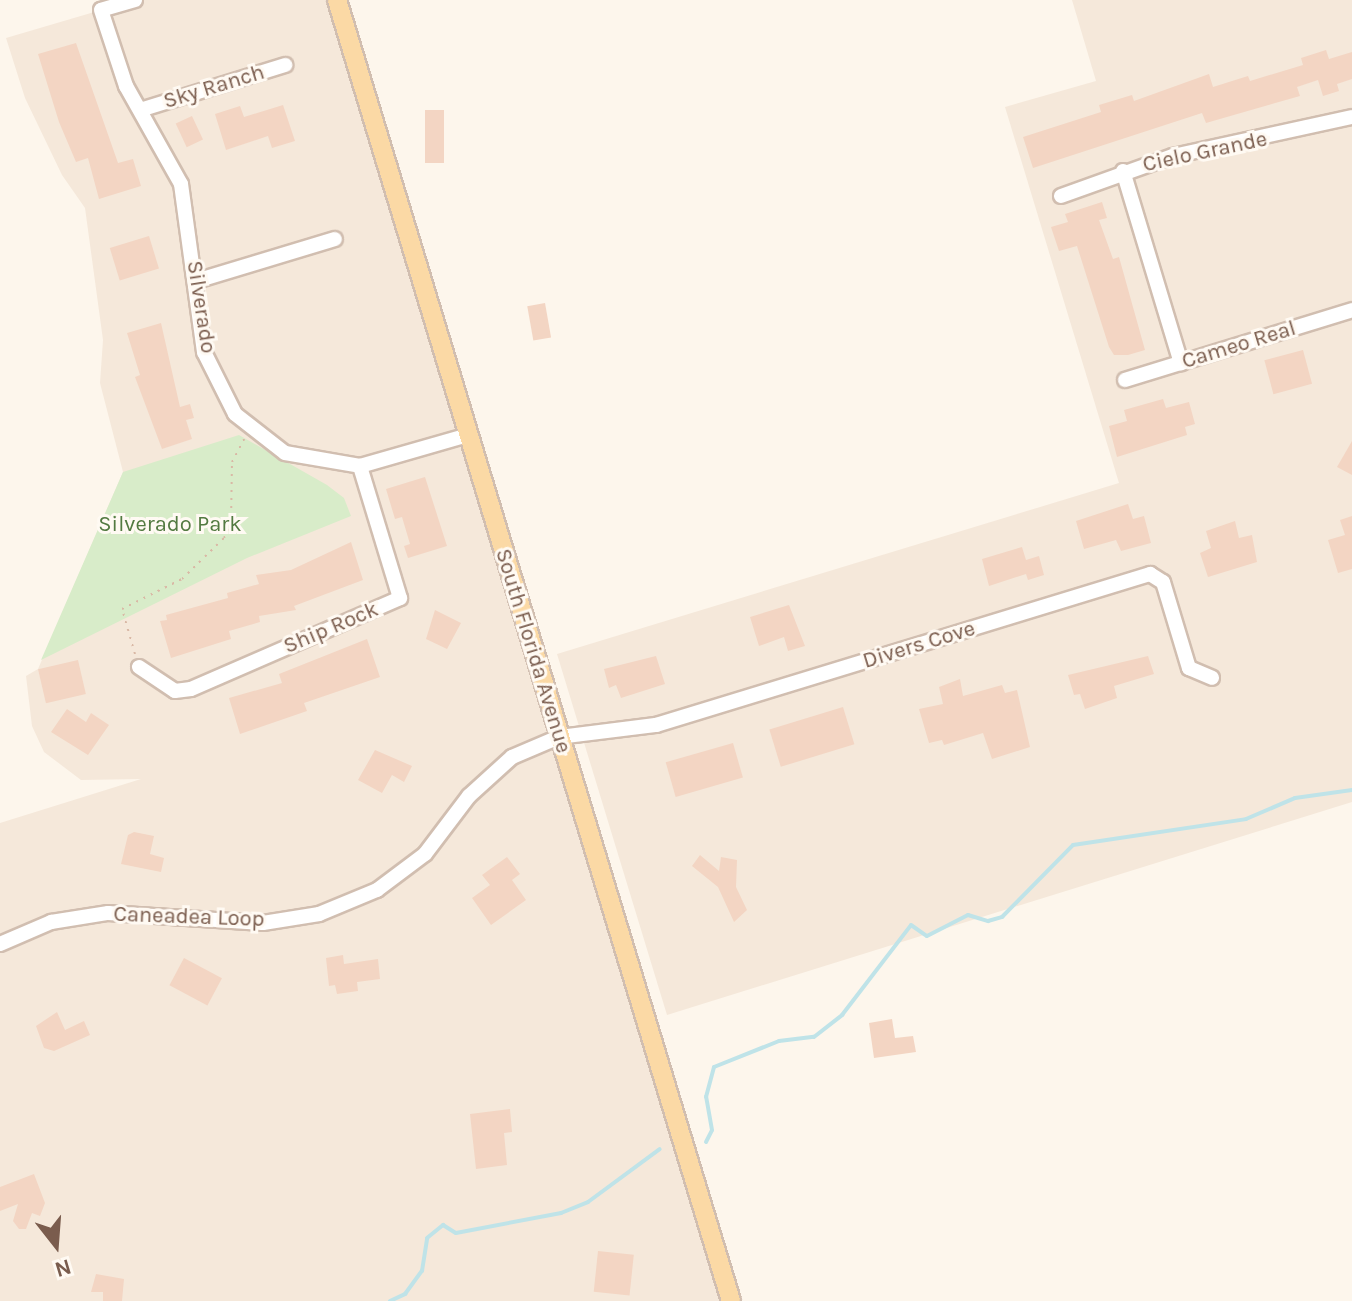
<!DOCTYPE html>
<style>
body{margin:0}
#map{position:relative;width:1352px;height:1301px;overflow:hidden;background:#fdf6ec;font-family:Karla,sans-serif}
div>[style]{position:absolute}
.residential>*{inset:0;background:#f5e8da}
.green>*{inset:0;background:#d8ecc9}
.stream>*{height:4px;margin:-2px;padding:0 2px;transform-origin:2px;border-radius:2px;background:#bfe3e8}
.building>*{inset:0;background:#f3d5c3;transform-origin:0 0}
.path>*{height:2px;margin-top:-1px;transform-origin:0;background:repeating-linear-gradient(90deg,#d9b8a5 0 2px,transparent 0 8px)}
.roads{filter:drop-shadow(2px 0 #d1beb0) drop-shadow(-2px 0 #d1beb0) drop-shadow(0 2px #d1beb0) drop-shadow(0 -2px #d1beb0)}
.minor>*{height:14px;margin:-7px;padding:0 7px;transform-origin:7px;border-radius:7px;background:#fff}
.major>*{height:18px;margin:-9px;padding:0 9px;transform-origin:9px;border-radius:9px;background:#fbd9a5}
span{translate:-50% -50%;white-space:nowrap;text-align:center;line-height:1.15;-webkit-text-stroke:6px #fffaf3;paint-order:stroke}
.street-label{font-size:22px;color:#7a5c4d}
.park-label{font-size:22px;color:#537a41}
.north{position:absolute;left:16px;top:1205px;width:80px;height:80px;-webkit-text-stroke:6px #fffaf3;paint-order:stroke;rotate:163deg;font-size:22px;font-weight:700;line-height:32px;text-align:center;color:#7a5c4d}
.north::after{content:'';display:block;margin:auto;width:28px;height:36px;background:#7a5c4d;clip-path:polygon(50% 0,100% 100%,50% 72%,0 100%)}
</style>
<div id="map">
<div class="residential">
<div style="clip-path:polygon(135px 0,337px 0,731px 1301px,0 1301px,0 823px,141px 779px,81px 780px,44px 752px,32px 726px,26px 676px,38px 669px,123px 472px,100px 383px,103px 340px,85px 208px,62px 175px,25px 98px,6px 38px)"></div>
<div style="clip-path:polygon(1072px 0,1352px 0,1352px 802px,667px 1015px,557px 654px,1119px 483px,1005px 107px,1096px 81px)"></div>
</div>
<div class="green">
<div style="clip-path:polygon(239px 435px,327px 485px,344px 498px,351px 516px,247px 558px,41px 660px,123px 472px)"></div>
</div>
<div class="stream">
<div style="left:706px;top:1142px;width:13px;rotate:-63deg"></div>
<div style="left:712px;top:1130px;width:34px;rotate:-100deg"></div>
<div style="left:706px;top:1097px;width:31px;rotate:-75deg"></div>
<div style="left:714px;top:1067px;width:70px;rotate:-21.8deg"></div>
<div style="left:779px;top:1041px;width:35px;rotate:-7deg"></div>
<div style="left:814px;top:1037px;width:36px;rotate:-38deg"></div>
<div style="left:842px;top:1015px;width:113px;rotate:-52.5deg"></div>
<div style="left:911px;top:925px;width:19px;rotate:35deg"></div>
<div style="left:927px;top:936px;width:46px;rotate:-27.1deg"></div>
<div style="left:968px;top:915px;width:21px;rotate:17deg"></div>
<div style="left:988px;top:921px;width:15px;rotate:-16deg"></div>
<div style="left:1002px;top:917px;width:101px;rotate:-45.4deg"></div>
<div style="left:1073px;top:845px;width:175px;rotate:-8.5deg"></div>
<div style="left:1246px;top:819px;width:53px;rotate:-23.2deg"></div>
<div style="left:1295px;top:798px;width:58px;rotate:-8deg"></div>
<div style="left:390px;top:1301px;width:17px;rotate:-25deg"></div>
<div style="left:405px;top:1294px;width:29px;rotate:-54deg"></div>
<div style="left:422px;top:1271px;width:33px;rotate:-81deg"></div>
<div style="left:427px;top:1238px;width:21px;rotate:-39deg"></div>
<div style="left:443px;top:1225px;width:15px;rotate:32deg"></div>
<div style="left:456px;top:1233px;width:107px;rotate:-10.8deg"></div>
<div style="left:561px;top:1213px;width:29px;rotate:-22deg"></div>
<div style="left:588px;top:1202px;width:89px;rotate:-36.4deg"></div>
</div>
<div class="building">
<div style="clip-path:polygon(76px 43px,118px 163px,133px 159px,141px 186px,99px 199px,88px 158px,76px 162px,59px 122px,38px 54px)"></div>
<div style="clip-path:polygon(1326px 50px,1329px 59px,1352px 52px,1352px 79px,1337px 84px,1339px 91px,1323px 96px,1318px 80px,1297px 87px,1300px 96px,1206px 123px,1202px 113px,1033px 168px,1023px 137px,1101px 112px,1099px 105px,1132px 95px,1134px 101px,1209px 74px,1213px 87px,1248px 76px,1250px 81px,1303px 65px,1301px 58px)"></div>
<div style="clip-path:polygon(283px 105px,295px 141px,272px 148px,268px 136px,226px 150px,215px 114px,240px 106px,244px 117px)"></div>
<div style="left:425px;top:110px;width:19px;height:53px"></div>
<div style="left:192px;top:116px;width:26px;height:18px;rotate:65deg"></div>
<div style="clip-path:polygon(1102px 202px,1107px 218px,1099px 220px,1113px 259px,1119px 257px,1145px 350px,1128px 355px,1114px 355px,1109px 347px,1077px 246px,1059px 251px,1051px 227px,1068px 222px,1065px 214px)"></div>
<div style="left:149px;top:236px;width:34px;height:41px;rotate:73deg"></div>
<div style="left:545px;top:303px;width:35px;height:18px;rotate:80deg"></div>
<div style="clip-path:polygon(161px 323px,180px 407px,190px 404px,194px 418px,186px 420px,192px 439px,162px 449px,135px 377px,140px 375px,127px 333px)"></div>
<div style="left:1303px;top:350px;width:35px;height:40px;rotate:75deg"></div>
<div style="clip-path:polygon(1163px 399px,1166px 408px,1189px 402px,1195px 424px,1185px 427px,1187px 435px,1117px 457px,1109px 426px,1127px 421px,1124px 410px)"></div>
<div style="clip-path:polygon(1352px 441px,1352px 475px,1337px 467px)"></div>
<div style="clip-path:polygon(425px 477px,447px 546px,408px 558px,404px 546px,410px 544px,402px 517px,395px 519px,386px 489px)"></div>
<div style="clip-path:polygon(1128px 504px,1133px 519px,1144px 516px,1151px 543px,1121px 551px,1116px 540px,1084px 549px,1076px 521px)"></div>
<div style="clip-path:polygon(1352px 516px,1352px 569px,1338px 573px,1328px 540px,1345px 535px,1340px 520px)"></div>
<div style="clip-path:polygon(1235px 521px,1239px 538px,1252px 535px,1257px 562px,1208px 577px,1200px 553px,1211px 548px,1206px 531px)"></div>
<div style="clip-path:polygon(351px 542px,363px 580px,294px 606px,296px 610px,259px 616px,260px 622px,229px 631px,231px 639px,171px 658px,160px 621px,167px 620px,166px 615px,228px 598px,227px 593px,259px 584px,256px 575px,291px 570px)"></div>
<div style="clip-path:polygon(1022px 547px,1026px 560px,1039px 556px,1044px 575px,1028px 580px,1026px 574px,989px 586px,982px 559px)"></div>
<div style="clip-path:polygon(789px 605px,805px 646px,788px 651px,784px 637px,759px 646px,750px 617px)"></div>
<div style="clip-path:polygon(435px 610px,461px 623px,447px 649px,426px 639px)"></div>
<div style="clip-path:polygon(367px 639px,380px 677px,304px 703px,307px 711px,240px 734px,229px 698px,282px 683px,279px 674px)"></div>
<div style="clip-path:polygon(656px 656px,665px 684px,621px 698px,616px 685px,609px 688px,604px 669px)"></div>
<div style="clip-path:polygon(1148px 656px,1154px 674px,1114px 686px,1117px 698px,1085px 709px,1080px 694px,1074px 695px,1068px 675px)"></div>
<div style="left:78px;top:660px;width:35px;height:41px;rotate:77deg"></div>
<div style="clip-path:polygon(960px 679px,963px 696px,1002px 685px,1005px 693px,1017px 690px,1030px 747px,992px 759px,983px 733px,944px 745px,942px 740px,929px 743px,919px 709px,943px 704px,939px 687px)"></div>
<div style="left:843px;top:707px;width:39px;height:77px;rotate:73deg"></div>
<div style="clip-path:polygon(67px 709px,86px 722px,91px 713px,109px 725px,88px 755px,51px 732px)"></div>
<div style="left:733px;top:743px;width:36px;height:70px;rotate:74deg"></div>
<div style="clip-path:polygon(375px 750px,412px 766px,404px 782px,392px 775px,382px 793px,358px 780px)"></div>
<div style="clip-path:polygon(134px 832px,154px 836px,150px 854px,164px 858px,161px 872px,121px 864px,128px 835px)"></div>
<div style="clip-path:polygon(700px 855px,719px 871px,721px 857px,737px 860px,736px 887px,747px 910px,734px 922px,718px 887px,692px 866px)"></div>
<div style="clip-path:polygon(507px 857px,520px 874px,512px 880px,526px 900px,491px 925px,472px 898px,490px 885px,482px 875px)"></div>
<div style="clip-path:polygon(343px 955px,344px 964px,378px 959px,380px 979px,357px 982px,358px 991px,337px 994px,335px 985px,329px 986px,326px 958px)"></div>
<div style="left:184px;top:958px;width:43px;height:31px;rotate:28deg"></div>
<div style="clip-path:polygon(57px 1012px,65px 1030px,84px 1021px,90px 1035px,54px 1051px,44px 1048px,36px 1026px)"></div>
<div style="clip-path:polygon(892px 1019px,895px 1038px,913px 1036px,916px 1052px,874px 1058px,869px 1023px)"></div>
<div style="clip-path:polygon(510px 1109px,512px 1132px,504px 1133px,507px 1165px,476px 1169px,470px 1114px)"></div>
<div style="clip-path:polygon(34px 1174px,45px 1203px,40px 1216px,32px 1213px,26px 1229px,19px 1229px,13px 1221px,18px 1204px,0 1211px,0 1187px)"></div>
<div style="left:598px;top:1251px;width:36px;height:41px;rotate:6deg"></div>
<div style="clip-path:polygon(96px 1274px,124px 1279px,122px 1301px,103px 1301px,103px 1292px,91px 1292px)"></div>
</div>
<div class="path">
<div style="left:135px;top:654px;width:47px;rotate:-106.1deg"></div>
<div style="left:122px;top:609px;width:67px;rotate:-26.6deg"></div>
<div style="left:182px;top:579px;width:59px;rotate:-44.3deg"></div>
<div style="left:224px;top:538px;width:16px;rotate:-63deg"></div>
<div style="left:231px;top:524px;width:62px;rotate:-89.1deg"></div>
<div style="left:232px;top:462px;width:26px;rotate:-62deg"></div>
</div>
<div class="roads">
<div class="minor">
<div style="left:135px;top:0;width:35px;rotate:164deg"></div>
<div style="left:101px;top:10px;width:80px;rotate:71.8deg"></div>
<div style="left:126px;top:86px;width:112px;rotate:60.7deg"></div>
<div style="left:181px;top:184px;width:170px;rotate:82.2deg"></div>
<div style="left:204px;top:352px;width:69px;rotate:63.4deg"></div>
<div style="left:235px;top:414px;width:63px;rotate:38deg"></div>
<div style="left:285px;top:453px;width:76px;rotate:9.8deg"></div>
<div style="left:360px;top:466px;width:112px;rotate:-16deg"></div>
<div style="left:143px;top:109px;width:149px;rotate:-17.2deg"></div>
<div style="left:1123px;top:171px;width:201px;rotate:73.2deg"></div>
<div style="left:1061px;top:196px;width:119px;rotate:-19.7deg"></div>
<div style="left:1173px;top:156px;width:183px;rotate:-12.3deg"></div>
<div style="left:196px;top:281px;width:145px;rotate:-16.8deg"></div>
<div style="left:1125px;top:380px;width:238px;rotate:-17.1deg"></div>
<div style="left:139px;top:667px;width:43px;rotate:33.7deg"></div>
<div style="left:175px;top:691px;width:16px;rotate:-7deg"></div>
<div style="left:191px;top:689px;width:228px;rotate:-23.5deg"></div>
<div style="left:400px;top:598px;width:138px;rotate:-106.9deg"></div>
<div style="left:0;top:944px;width:56px;rotate:-23.3deg"></div>
<div style="left:51px;top:922px;width:58px;rotate:-9deg"></div>
<div style="left:108px;top:913px;width:155px;rotate:3.7deg"></div>
<div style="left:263px;top:923px;width:57px;rotate:-9.1deg"></div>
<div style="left:319px;top:914px;width:63px;rotate:-22.5deg"></div>
<div style="left:377px;top:890px;width:60px;rotate:-36.9deg"></div>
<div style="left:425px;top:854px;width:73px;rotate:-52.8deg"></div>
<div style="left:469px;top:796px;width:58px;rotate:-42.2deg"></div>
<div style="left:512px;top:757px;width:51px;rotate:-23.1deg"></div>
<div style="left:559px;top:737px;width:98px;rotate:-7.1deg"></div>
<div style="left:656px;top:725px;width:517px;rotate:-17deg"></div>
<div style="left:1150px;top:574px;width:15px;rotate:32deg"></div>
<div style="left:1163px;top:582px;width:90px;rotate:73.2deg"></div>
<div style="left:1189px;top:668px;width:25px;rotate:23deg"></div>
</div>
<div class="major">
<div style="left:337px;top:0;width:1359px;rotate:73.15deg"></div>
</div>
</div>
<div class="street-label">
<span style="left:214px;top:87px;rotate:-17deg">Sky Ranch</span>
<span style="left:1205px;top:152px;rotate:-12deg">Cielo Grande</span>
<span style="left:201px;top:307px;rotate:81deg">Silverado</span>
<span style="left:1239px;top:345px;rotate:-17deg">Cameo Real</span>
<span style="left:331px;top:628px;rotate:-23deg">Ship Rock</span>
<span style="left:919px;top:645px;rotate:-17deg">Divers Cove</span>
<span style="left:533px;top:651px;rotate:73deg">South Florida Avenue</span>
<span style="left:189px;top:917px;rotate:2deg">Caneadea Loop</span>
</div>
<div class="park-label">
<span style="left:170px;top:525px">Silverado Park</span>
</div>
<div class="north">N</div>
</div>
